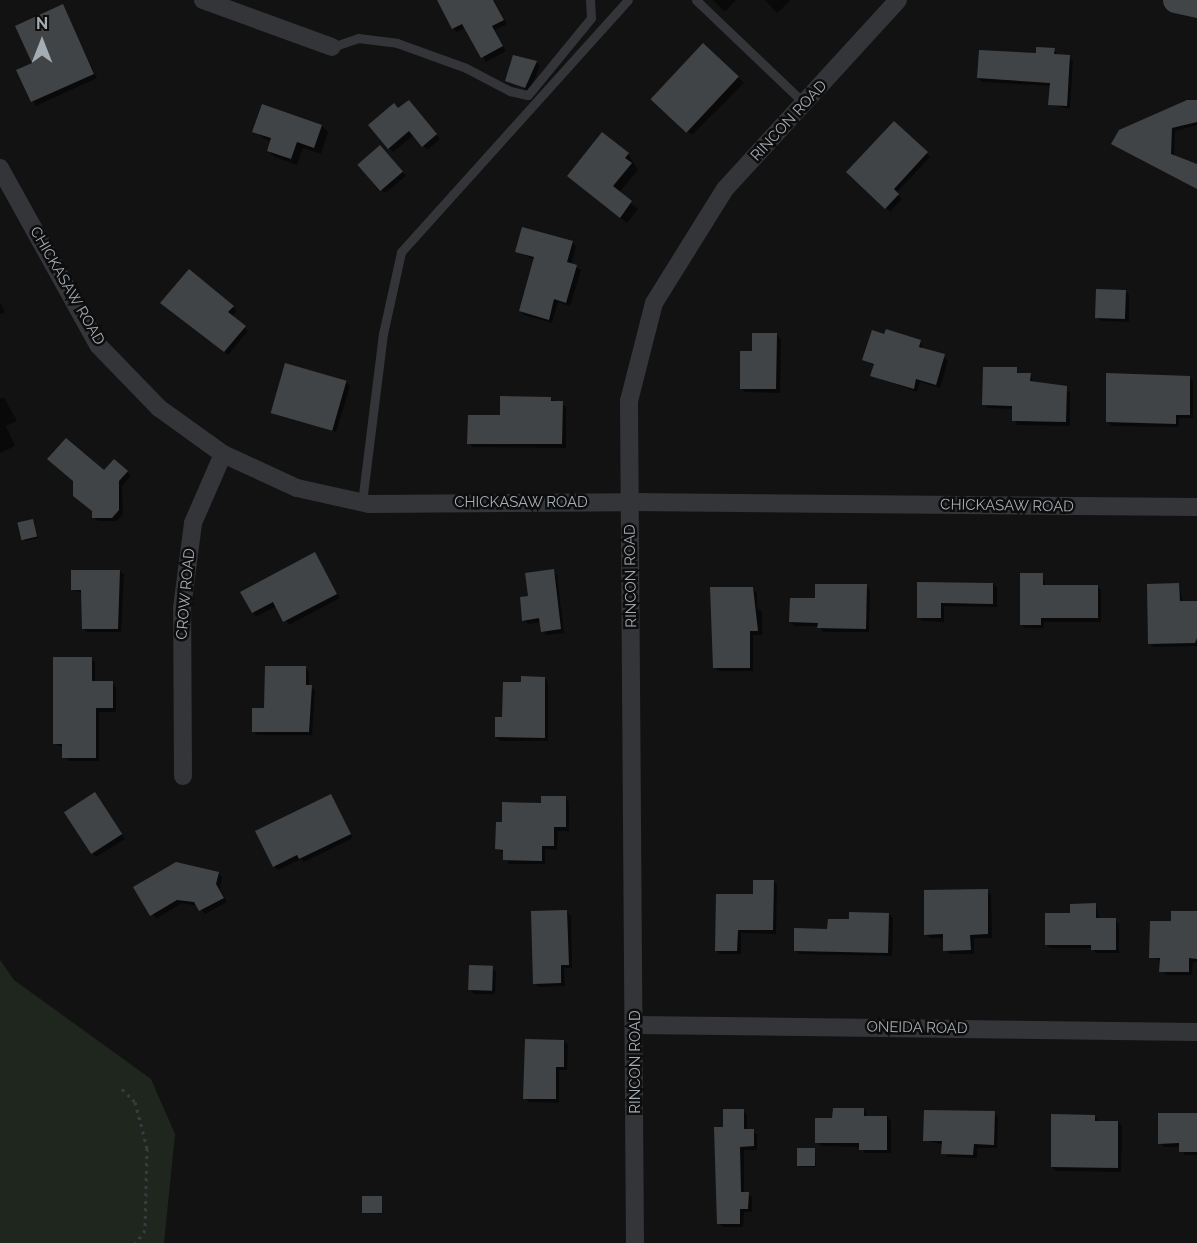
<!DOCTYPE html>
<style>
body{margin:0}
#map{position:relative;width:1197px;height:1243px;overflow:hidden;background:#121213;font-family:Raleway,sans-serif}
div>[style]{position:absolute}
.green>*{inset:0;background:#1f261e}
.shadow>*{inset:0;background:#0007}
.building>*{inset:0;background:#414446;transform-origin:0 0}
.path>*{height:3px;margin-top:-1.5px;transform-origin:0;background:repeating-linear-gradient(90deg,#393c3f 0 3px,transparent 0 7.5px)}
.lane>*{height:9px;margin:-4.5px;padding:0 4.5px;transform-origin:4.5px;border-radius:4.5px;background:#333538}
.street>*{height:18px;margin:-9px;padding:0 9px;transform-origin:9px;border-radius:9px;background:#333538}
.secondary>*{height:26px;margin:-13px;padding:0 13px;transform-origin:13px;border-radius:13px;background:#414548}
span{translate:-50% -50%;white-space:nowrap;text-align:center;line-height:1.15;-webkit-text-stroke:5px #0d0d0e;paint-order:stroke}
.street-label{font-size:15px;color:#a4adb3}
.north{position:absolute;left:12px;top:12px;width:60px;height:60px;-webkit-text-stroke:4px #0d0d0e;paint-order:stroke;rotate:0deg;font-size:16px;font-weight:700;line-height:24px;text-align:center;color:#a4adb3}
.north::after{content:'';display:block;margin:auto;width:21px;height:27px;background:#a4adb3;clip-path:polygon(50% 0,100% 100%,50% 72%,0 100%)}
</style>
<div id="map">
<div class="green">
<div style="clip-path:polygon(0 960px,14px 980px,151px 1079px,175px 1134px,164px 1243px,0 1243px)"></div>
</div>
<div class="shadow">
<div style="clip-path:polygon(443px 0,494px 0,507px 24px,495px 30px,506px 51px,486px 62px,466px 27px,457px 32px,453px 28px)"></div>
<div style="clip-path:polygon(713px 0,736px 0,725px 12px)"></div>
<div style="clip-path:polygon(765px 0,791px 0,777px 13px)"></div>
<div style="clip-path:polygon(63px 6px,97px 78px,36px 106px,18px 70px,33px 63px)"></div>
<div style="clip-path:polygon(703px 45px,744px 83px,692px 135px,658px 105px)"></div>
<div style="clip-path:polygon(1054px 50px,1058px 56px,1073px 60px,1070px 109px,1050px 104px,1051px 86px,982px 82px,978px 78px)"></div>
<div style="clip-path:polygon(536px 62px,540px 66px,529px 91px,507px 80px)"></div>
<div style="clip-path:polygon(1197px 102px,1197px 125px,1175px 131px,1174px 157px,1197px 166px,1197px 189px,1113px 144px)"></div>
<div style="clip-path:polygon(263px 106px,322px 126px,328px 132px,321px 154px,303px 148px,297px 165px,275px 157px,268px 151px,271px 142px,254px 132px)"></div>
<div style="clip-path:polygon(412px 106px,440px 139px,427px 150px,414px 135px,393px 152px,389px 148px,399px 110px)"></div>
<div style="clip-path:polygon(894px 123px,930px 157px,896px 193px,902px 199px,890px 212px,848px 172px)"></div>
<div style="clip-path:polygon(384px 151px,406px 176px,385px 193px,360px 165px)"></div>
<div style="clip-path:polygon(628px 154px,638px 170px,619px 193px,638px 209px,627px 223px,575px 182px)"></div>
<div style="clip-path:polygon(572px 242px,576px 246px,571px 265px,581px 270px,570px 306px,558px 302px,552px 323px,524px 315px,520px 311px,535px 260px,517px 251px)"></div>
<div style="clip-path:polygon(1125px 291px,1129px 295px,1129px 322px,1101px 321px,1097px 317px)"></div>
<div style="clip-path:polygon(0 302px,5px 312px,0 314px)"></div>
<div style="clip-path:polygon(166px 307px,233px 307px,237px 311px,231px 317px,248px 331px,228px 355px)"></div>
<div style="clip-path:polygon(777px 335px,781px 339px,780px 393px,745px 392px,741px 388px,753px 353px)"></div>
<div style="clip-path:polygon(920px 341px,923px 349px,948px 360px,940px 388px,920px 382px,917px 392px,872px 375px,875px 366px,864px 360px)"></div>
<div style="clip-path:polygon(1016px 369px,1020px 375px,1030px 375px,1034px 383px,1070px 392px,1070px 426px,1017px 425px,1013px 409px,988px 408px,984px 404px)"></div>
<div style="clip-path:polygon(1189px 377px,1193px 381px,1193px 418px,1179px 418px,1179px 427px,1112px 426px,1108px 422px)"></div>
<div style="clip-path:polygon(346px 382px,350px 386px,336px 432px,273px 412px)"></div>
<div style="clip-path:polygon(4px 397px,17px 421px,6px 426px,15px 446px,0 453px,0 399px)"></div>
<div style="clip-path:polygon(550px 398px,566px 407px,566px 448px,473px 447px,469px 443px,501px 417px)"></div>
<div style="clip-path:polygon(104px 472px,127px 472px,131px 476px,122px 486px,123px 514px,117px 521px,98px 521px,94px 517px)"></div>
<div style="clip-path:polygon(33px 521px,38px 538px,25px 541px,23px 539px)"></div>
<div style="clip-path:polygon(315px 554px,340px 598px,289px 625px,277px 606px,257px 616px,253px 613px)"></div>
<div style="clip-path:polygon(120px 571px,124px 575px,121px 632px,87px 632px,83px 628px,83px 593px,73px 590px)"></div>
<div style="clip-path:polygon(553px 571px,557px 575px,564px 633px,546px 635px,541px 622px,528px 624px,524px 620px,530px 598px)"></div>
<div style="clip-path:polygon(1042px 575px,1046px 586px,1097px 586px,1101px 590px,1101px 622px,1044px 622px,1044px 628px,1025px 628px,1021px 624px)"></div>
<div style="clip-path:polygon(919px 583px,993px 584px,997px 588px,997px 607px,944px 606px,944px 622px,922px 621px,918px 617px)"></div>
<div style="clip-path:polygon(1179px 585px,1183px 602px,1197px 602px,1197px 646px,1154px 647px,1150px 643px)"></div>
<div style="clip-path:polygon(866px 586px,870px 590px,869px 632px,823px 632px,819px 626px,795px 626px,791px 622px,817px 600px)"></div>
<div style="clip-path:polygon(753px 589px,757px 593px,757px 608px,762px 612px,762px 635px,753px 635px,753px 671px,718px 671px,714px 667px)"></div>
<div style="clip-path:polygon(91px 658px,95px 662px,95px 683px,112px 683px,116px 687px,116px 712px,99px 712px,99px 761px,68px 761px,64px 748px,55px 744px)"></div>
<div style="clip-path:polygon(305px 668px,309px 672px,309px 686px,315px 690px,312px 735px,257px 735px,253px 731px,265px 710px)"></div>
<div style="clip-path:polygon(544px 678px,548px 682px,548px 741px,500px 741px,496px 737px,522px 683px)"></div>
<div style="clip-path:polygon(95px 794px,125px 839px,96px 857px,92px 853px)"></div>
<div style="clip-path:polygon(331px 796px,353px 838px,304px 862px,301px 859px,278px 870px,274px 866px)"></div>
<div style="clip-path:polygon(565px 798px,569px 802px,569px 831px,558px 831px,557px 850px,545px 849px,545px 864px,509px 864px,505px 853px,497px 849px,542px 804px)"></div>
<div style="clip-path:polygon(218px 873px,222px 877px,220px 889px,227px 902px,205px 914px,198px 906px,182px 903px,156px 919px,135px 888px)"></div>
<div style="clip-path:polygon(773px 881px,777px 885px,776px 934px,741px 933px,741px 954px,720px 954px,716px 950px,755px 896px)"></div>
<div style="clip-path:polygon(987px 891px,991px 895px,992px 938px,974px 938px,974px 954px,949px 954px,945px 938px,930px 938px,926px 934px)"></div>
<div style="clip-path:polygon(1096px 905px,1100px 920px,1115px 920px,1119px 924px,1119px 953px,1096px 953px,1092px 948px,1050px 948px,1046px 944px,1071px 915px)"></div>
<div style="clip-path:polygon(567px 912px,571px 916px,572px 968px,564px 968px,565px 986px,539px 987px,535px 983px)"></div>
<div style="clip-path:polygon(1197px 913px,1197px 962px,1193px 962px,1192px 975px,1165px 975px,1161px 961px,1151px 957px,1172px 923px)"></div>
<div style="clip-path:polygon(889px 914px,893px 918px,892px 956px,799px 954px,795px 950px,850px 920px)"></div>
<div style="clip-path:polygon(492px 968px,496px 972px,495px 994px,474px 994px,470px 990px)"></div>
<div style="clip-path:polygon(564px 1041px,568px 1045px,567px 1070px,559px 1070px,559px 1103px,529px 1102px,525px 1098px)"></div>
<div style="clip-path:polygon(864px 1109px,868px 1117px,887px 1117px,891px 1121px,891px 1153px,865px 1153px,861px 1147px,821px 1146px,817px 1142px,834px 1119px)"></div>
<div style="clip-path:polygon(743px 1111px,747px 1115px,747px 1130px,757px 1134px,757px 1150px,744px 1150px,744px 1193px,752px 1197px,752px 1212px,744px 1212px,743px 1227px,723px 1227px,719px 1223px,724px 1129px)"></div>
<div style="clip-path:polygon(994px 1113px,998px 1117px,997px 1148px,977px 1148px,977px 1158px,947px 1157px,943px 1145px,925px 1140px)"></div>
<div style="clip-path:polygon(1197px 1114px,1197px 1155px,1185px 1155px,1181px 1147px,1164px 1147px,1160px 1143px)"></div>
<div style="clip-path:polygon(1095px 1116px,1099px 1122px,1118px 1122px,1122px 1126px,1121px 1172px,1056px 1171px,1052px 1167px)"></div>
<div style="clip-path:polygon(815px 1149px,816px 1167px,800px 1167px,799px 1165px)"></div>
<div style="clip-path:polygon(381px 1198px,383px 1214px,364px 1213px)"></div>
</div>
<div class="building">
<div style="clip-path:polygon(437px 0,493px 0,504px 20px,492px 26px,503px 46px,481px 58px,462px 24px,452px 29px)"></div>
<div style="clip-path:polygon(63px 4px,94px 74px,31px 102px,16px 70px,32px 63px,15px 26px)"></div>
<div style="left:703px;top:43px;width:49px;height:77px;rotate:43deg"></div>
<div style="clip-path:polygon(1036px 47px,1055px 48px,1054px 54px,1070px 55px,1067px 106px,1048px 105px,1050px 83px,977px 78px,979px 50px,1036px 53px)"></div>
<div style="clip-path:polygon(513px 55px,537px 61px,525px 88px,505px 81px)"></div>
<div style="clip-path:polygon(409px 100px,437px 134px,422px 147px,409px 131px,388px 149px,368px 125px,394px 103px,398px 108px)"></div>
<div style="clip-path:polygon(1187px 100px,1197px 100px,1197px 122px,1172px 128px,1171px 154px,1197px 164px,1197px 189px,1111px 144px,1119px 130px)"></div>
<div style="clip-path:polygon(262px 104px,322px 125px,314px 148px,297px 142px,291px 159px,267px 151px,271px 138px,252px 132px)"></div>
<div style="clip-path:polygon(894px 121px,928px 152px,894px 189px,899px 194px,885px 209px,846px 172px)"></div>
<div style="clip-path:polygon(602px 132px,629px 153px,625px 158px,632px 163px,613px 186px,632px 201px,620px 218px,567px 176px)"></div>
<div style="left:380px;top:145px;width:35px;height:30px;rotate:49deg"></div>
<div style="clip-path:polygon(522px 227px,573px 241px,567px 262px,577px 265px,566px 303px,554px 299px,549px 320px,519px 311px,534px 257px,515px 252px)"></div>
<div style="clip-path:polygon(189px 269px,234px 306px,228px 312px,246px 326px,224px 352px,160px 303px)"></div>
<div style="left:1096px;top:289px;width:30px;height:29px;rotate:2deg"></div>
<div style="clip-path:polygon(886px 329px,921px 340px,919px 347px,945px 354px,936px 385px,916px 379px,914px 389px,870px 376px,874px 364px,862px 360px,872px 330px,884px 334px)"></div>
<div style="clip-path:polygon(752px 333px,777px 333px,776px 389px,740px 389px,740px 351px,752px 351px)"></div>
<div style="left:285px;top:363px;width:64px;height:52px;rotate:16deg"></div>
<div style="clip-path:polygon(983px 367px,1017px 367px,1017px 373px,1031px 373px,1030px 381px,1067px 386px,1066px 422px,1012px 421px,1012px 406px,982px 405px)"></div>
<div style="clip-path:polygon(1106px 373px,1190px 376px,1190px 415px,1176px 415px,1176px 424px,1106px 422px)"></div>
<div style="clip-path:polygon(500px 396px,551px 397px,551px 401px,563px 401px,562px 444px,467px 444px,468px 415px,500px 415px)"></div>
<div style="clip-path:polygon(66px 438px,104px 470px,114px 459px,128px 471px,119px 481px,119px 510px,112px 518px,92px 518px,92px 511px,73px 496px,73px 481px,47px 459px)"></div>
<div style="left:33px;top:519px;width:18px;height:16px;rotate:77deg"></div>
<div style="clip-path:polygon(315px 552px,337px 594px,283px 622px,273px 602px,252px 613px,240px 592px)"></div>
<div style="clip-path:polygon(554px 569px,561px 629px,541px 632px,539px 618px,522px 621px,520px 597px,528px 596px,525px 573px)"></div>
<div style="clip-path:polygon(71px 570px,120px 570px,118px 629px,82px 629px,81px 590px,71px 590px)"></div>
<div style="clip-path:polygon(1020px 573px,1043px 573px,1043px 585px,1098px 585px,1098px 618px,1041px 618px,1041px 625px,1020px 625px)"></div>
<div style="clip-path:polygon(917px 582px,993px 583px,993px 604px,941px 603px,941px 618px,917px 618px)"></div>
<div style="clip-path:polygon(1179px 583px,1180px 601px,1197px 601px,1197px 638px,1195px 643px,1148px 644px,1147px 584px)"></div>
<div style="clip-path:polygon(815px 584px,867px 584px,866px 629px,817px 628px,818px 623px,789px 622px,790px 598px,815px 598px)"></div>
<div style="clip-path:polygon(710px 587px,753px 587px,758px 631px,750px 631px,750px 668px,713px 668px)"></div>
<div style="clip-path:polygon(53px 657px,92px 657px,92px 681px,113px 681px,113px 708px,96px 708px,96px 758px,62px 758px,62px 744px,53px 744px)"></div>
<div style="clip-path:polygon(265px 666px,306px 666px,306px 685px,312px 685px,309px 732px,252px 732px,252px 708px,264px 708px)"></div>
<div style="clip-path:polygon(521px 676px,545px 677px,545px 738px,495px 737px,495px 717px,502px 717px,503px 682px,521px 682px)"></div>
<div style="left:95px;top:792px;width:50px;height:37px;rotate:57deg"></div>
<div style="clip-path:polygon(331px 794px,351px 834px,299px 859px,297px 855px,273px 867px,255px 831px)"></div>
<div style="clip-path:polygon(541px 796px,566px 796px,566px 827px,554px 827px,554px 846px,542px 846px,542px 861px,503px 860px,503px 850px,495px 849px,496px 822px,502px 822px,502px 802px,541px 803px)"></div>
<div style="clip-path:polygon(176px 862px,219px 872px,216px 884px,224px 898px,199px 911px,194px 902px,177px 900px,150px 916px,133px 887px)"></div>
<div style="clip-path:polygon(753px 880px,774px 880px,773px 930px,738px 930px,737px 951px,715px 951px,716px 894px,753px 894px)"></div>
<div style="clip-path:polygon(988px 889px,988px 934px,970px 935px,971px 950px,943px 951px,943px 934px,924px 935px,924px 890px)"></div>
<div style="clip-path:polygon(1096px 903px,1096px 918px,1116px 918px,1116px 950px,1091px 950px,1091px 945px,1045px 945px,1045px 913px,1070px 913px,1070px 904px)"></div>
<div style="clip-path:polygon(567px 910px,569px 965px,561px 965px,561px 983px,533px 984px,531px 911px)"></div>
<div style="clip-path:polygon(1171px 911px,1197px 911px,1197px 959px,1189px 958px,1189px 972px,1159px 972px,1160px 958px,1149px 958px,1150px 921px,1171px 921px)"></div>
<div style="clip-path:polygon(849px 912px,889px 913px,888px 953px,794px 951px,794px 928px,827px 929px,828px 919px,849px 919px)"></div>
<div style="left:469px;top:965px;width:24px;height:25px;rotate:2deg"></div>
<div style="clip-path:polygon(525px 1039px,564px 1040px,564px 1067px,556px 1067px,556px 1099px,523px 1099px)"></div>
<div style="clip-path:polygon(833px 1108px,864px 1108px,864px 1116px,887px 1116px,887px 1150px,859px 1150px,859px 1143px,815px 1143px,815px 1118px,832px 1118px)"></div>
<div style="clip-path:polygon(723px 1109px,744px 1109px,744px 1129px,754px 1129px,754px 1146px,740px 1147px,741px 1192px,749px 1192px,748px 1209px,740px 1209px,740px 1224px,717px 1224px,714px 1127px,723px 1127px)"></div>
<div style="clip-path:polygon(924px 1110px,995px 1111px,994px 1145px,974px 1144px,973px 1155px,941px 1154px,942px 1141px,923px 1141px)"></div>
<div style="clip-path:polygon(1158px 1113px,1197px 1113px,1197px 1152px,1179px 1152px,1179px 1143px,1158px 1144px)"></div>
<div style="clip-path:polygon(1051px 1114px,1095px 1115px,1095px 1121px,1118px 1121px,1118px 1168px,1051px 1167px)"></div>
<div style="left:797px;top:1148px;width:18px;height:18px"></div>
<div style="left:382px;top:1196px;width:17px;height:20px;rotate:90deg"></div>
</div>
<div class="path">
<div style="left:122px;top:1089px;width:18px;rotate:45deg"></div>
<div style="left:135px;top:1102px;width:48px;rotate:75.4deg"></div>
<div style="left:147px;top:1148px;width:82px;rotate:91.4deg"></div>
<div style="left:145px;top:1230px;width:16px;rotate:125deg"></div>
</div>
<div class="lane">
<div style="left:696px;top:0;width:151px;rotate:43.7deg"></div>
<div style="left:332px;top:47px;width:28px;rotate:-19deg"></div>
<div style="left:358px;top:38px;width:39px;rotate:7deg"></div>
<div style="left:397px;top:43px;width:73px;rotate:19.9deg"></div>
<div style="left:466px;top:68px;width:50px;rotate:27.6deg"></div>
<div style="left:510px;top:91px;width:18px;rotate:13deg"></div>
<div style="left:528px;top:95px;width:99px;rotate:-50.7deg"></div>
<div style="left:591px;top:18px;width:18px;rotate:-93deg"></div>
<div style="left:362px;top:502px;width:169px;rotate:-82.9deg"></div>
<div style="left:383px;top:334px;width:84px;rotate:-77.6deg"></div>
<div style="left:401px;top:252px;width:339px;rotate:-48deg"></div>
</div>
<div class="street">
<div style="left:203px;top:0;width:137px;rotate:20deg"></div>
<div style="left:0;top:168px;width:202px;rotate:61deg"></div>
<div style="left:98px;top:345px;width:88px;rotate:45.9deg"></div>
<div style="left:159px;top:408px;width:79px;rotate:35.7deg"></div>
<div style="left:223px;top:454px;width:81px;rotate:24.7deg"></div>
<div style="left:297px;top:488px;width:74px;rotate:12.5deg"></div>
<div style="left:369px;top:504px;width:261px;rotate:-0.4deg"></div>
<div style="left:630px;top:502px;width:567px;rotate:0.51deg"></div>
<div style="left:183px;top:776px;width:168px;rotate:-90.3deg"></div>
<div style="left:182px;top:608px;width:86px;rotate:-82.6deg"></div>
<div style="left:193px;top:523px;width:75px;rotate:-66.5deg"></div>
<div style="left:636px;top:1025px;width:561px;rotate:0.71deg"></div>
<div style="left:635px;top:1243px;width:842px;rotate:-90.41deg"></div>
<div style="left:629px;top:401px;width:101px;rotate:-75.7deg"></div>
<div style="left:654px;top:303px;width:134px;rotate:-58.1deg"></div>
<div style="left:725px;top:189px;width:256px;rotate:-47.5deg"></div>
</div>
<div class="secondary">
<div style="left:1176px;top:0;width:22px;rotate:13deg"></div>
</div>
<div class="street-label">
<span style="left:789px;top:121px;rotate:-47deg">RINCON ROAD</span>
<span style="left:67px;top:286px;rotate:60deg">CHICKASAW ROAD</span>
<span style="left:521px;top:503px">CHICKASAW ROAD</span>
<span style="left:1007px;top:506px;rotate:1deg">CHICKASAW ROAD</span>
<span style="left:631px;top:576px;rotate:-91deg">RINCON ROAD</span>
<span style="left:186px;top:594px;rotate:-85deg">CROW ROAD</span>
<span style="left:917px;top:1028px;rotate:1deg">ONEIDA ROAD</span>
<span style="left:636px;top:1062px;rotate:-90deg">RINCON ROAD</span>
</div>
<div class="north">N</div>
</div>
